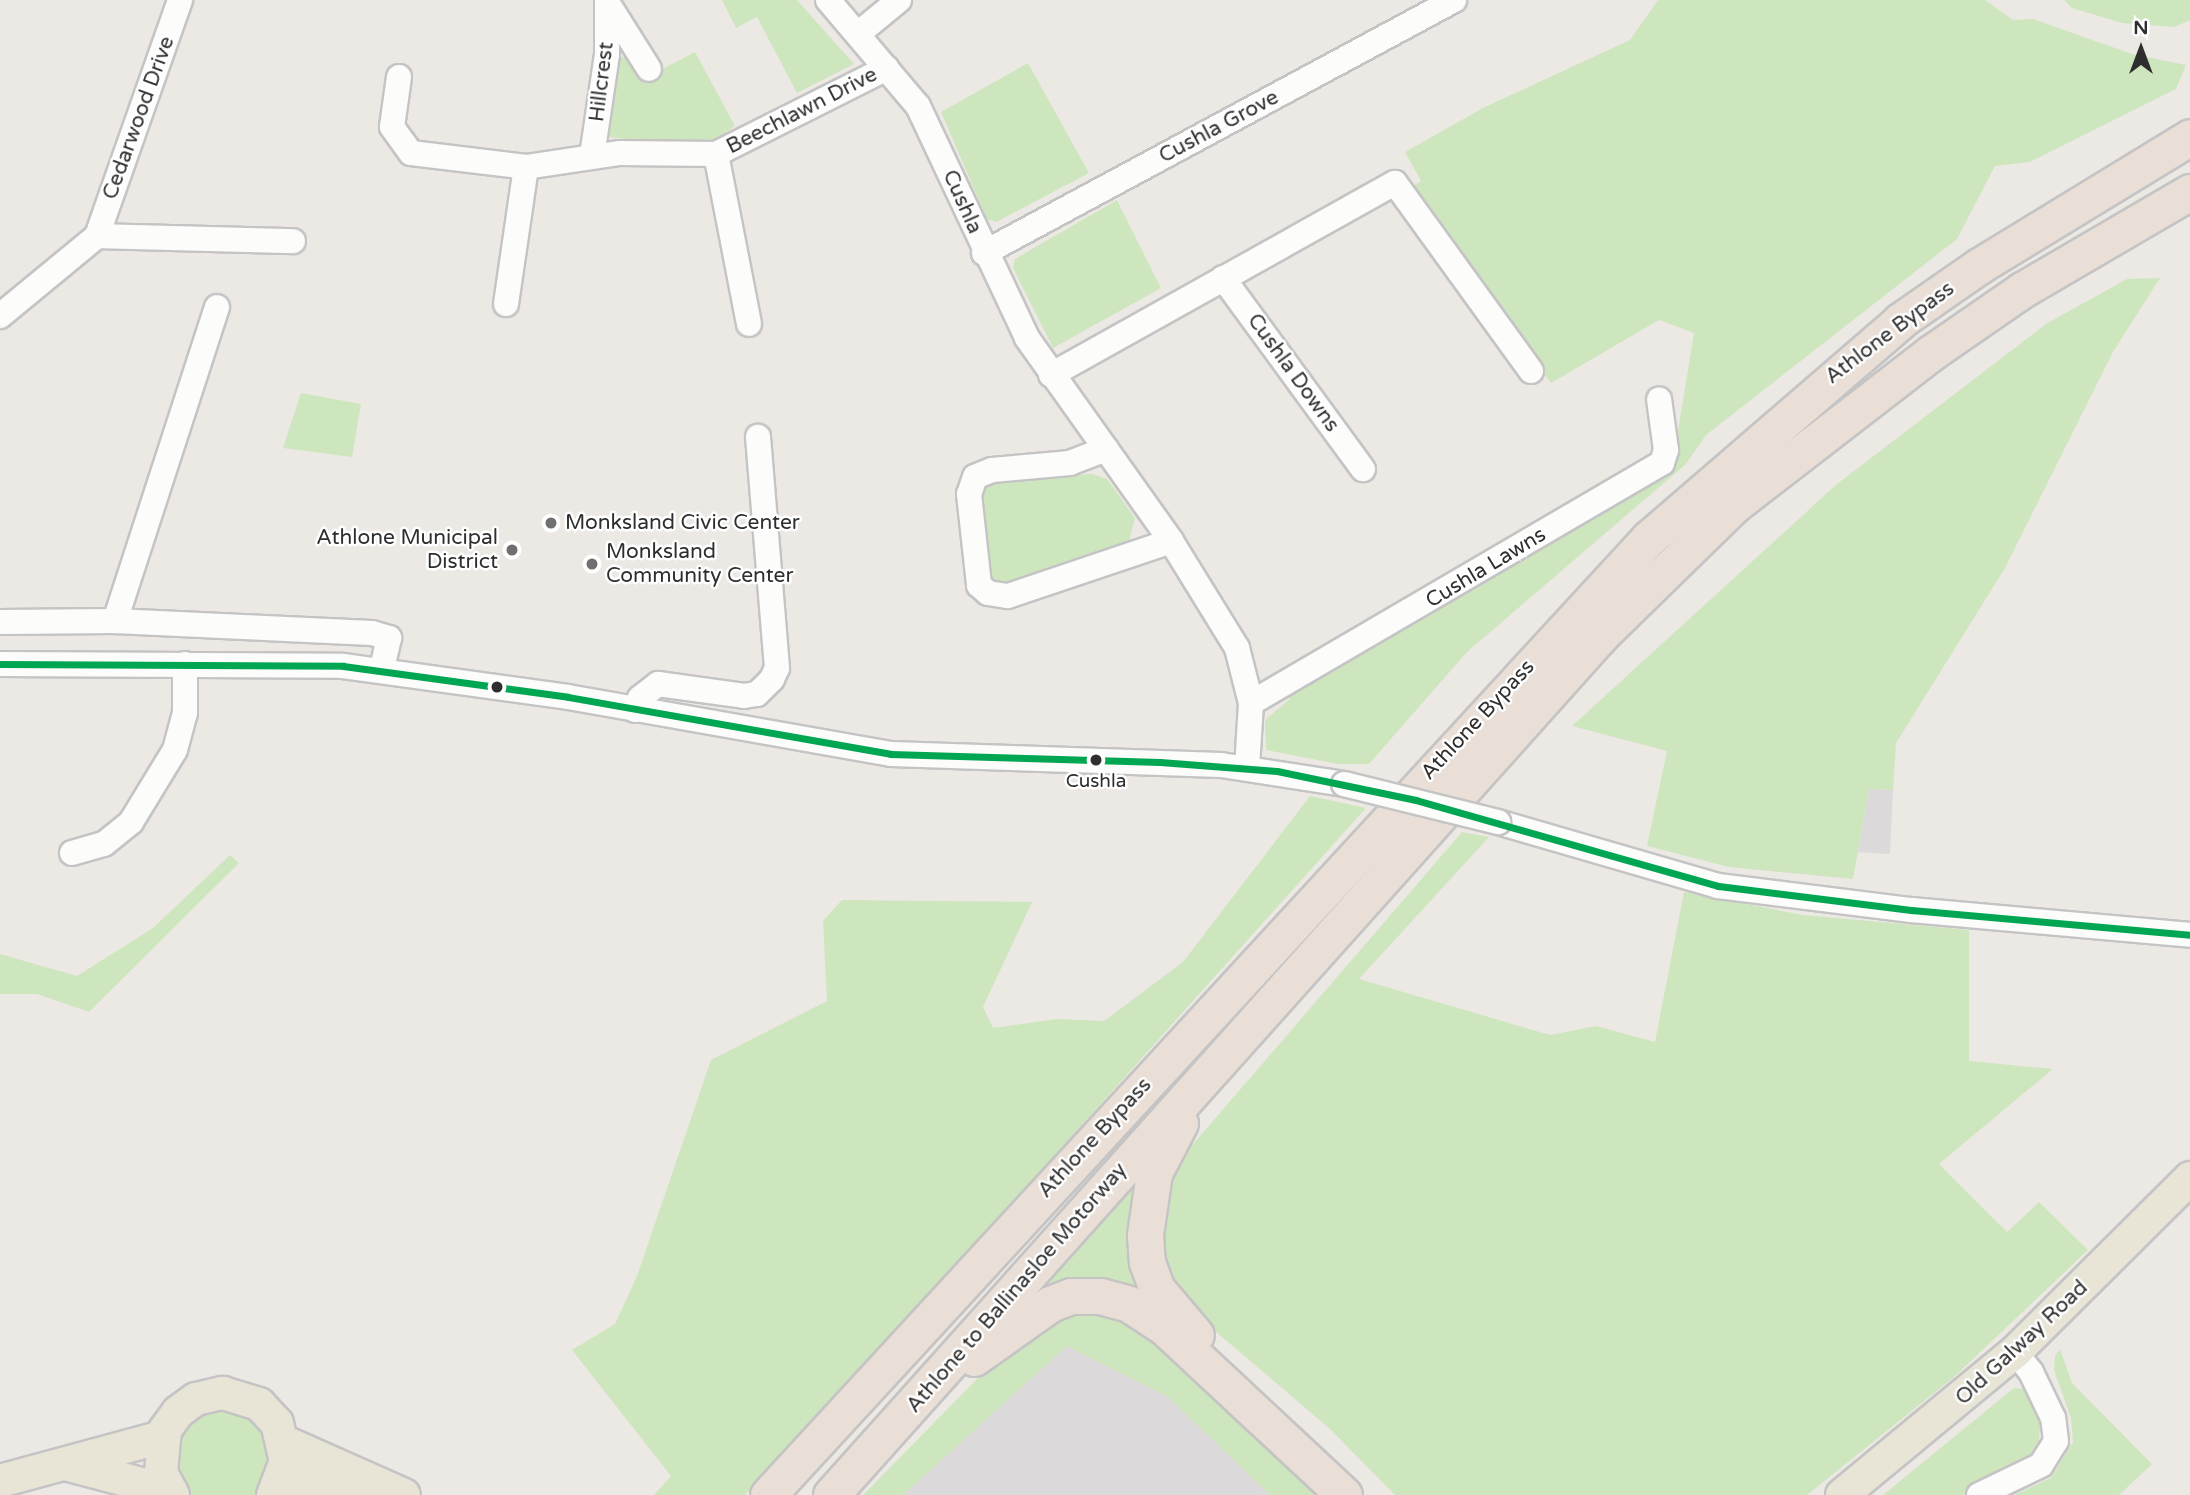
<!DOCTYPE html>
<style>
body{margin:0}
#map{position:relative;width:2190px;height:1495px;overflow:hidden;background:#ece8e4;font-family:"Varela Round",sans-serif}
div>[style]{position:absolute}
.industrial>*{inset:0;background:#dcd9db}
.green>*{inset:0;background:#cee6be}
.roads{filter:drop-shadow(2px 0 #c5c4c5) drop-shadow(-2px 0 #c5c4c5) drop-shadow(0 2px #c5c4c5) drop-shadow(0 -2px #c5c4c5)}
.minor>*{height:24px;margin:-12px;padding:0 12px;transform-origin:12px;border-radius:12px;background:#fcfcfb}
.major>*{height:32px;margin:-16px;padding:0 16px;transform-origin:16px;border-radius:16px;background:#e8e4d6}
.highway>*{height:35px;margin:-17.5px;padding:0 17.5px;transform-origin:17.5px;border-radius:17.5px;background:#eadfd6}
.bridges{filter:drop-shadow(2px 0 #c5c4c5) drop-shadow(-2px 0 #c5c4c5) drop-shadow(0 2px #c5c4c5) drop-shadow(0 -2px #c5c4c5)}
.minor-bridge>*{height:24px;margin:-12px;padding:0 12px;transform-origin:12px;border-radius:12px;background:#fcfcfb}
.bus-1>*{height:7px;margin:-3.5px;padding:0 3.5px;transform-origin:3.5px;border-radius:3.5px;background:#00a651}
.dots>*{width:19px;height:19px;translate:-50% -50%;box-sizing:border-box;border:4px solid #fff;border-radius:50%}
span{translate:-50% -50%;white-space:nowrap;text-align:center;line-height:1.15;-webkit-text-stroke:5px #fff;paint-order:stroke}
.bus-label{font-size:19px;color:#2e2e2e}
.street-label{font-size:21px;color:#2e2e2e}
.poi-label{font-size:21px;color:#2e2e2e}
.left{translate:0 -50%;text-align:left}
.right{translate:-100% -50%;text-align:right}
.north{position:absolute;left:2106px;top:14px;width:70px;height:70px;-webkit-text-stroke:5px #fff;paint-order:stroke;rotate:0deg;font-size:19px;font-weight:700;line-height:28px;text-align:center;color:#2e2e2e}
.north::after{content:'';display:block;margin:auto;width:24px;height:32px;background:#2e2e2e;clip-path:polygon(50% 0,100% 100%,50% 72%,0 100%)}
</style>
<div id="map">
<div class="industrial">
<div style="clip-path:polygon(1869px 789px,1893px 790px,1890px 854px,1858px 852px)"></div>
<div style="clip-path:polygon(1067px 1346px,1167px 1396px,1270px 1495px,903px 1495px)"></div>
</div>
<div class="green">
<div style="clip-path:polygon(722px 0,797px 0,854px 64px,797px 93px,757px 17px,736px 28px)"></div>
<div style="clip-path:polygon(1658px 0,1985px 0,2013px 20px,2033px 19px,2132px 54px,2186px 65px,2176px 89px,2030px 162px,1995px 166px,1957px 239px,1706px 435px,1686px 464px,1467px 652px,1369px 764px,1338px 764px,1266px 750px,1265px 720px,1290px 699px,1287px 692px,1671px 474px,1694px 333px,1659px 320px,1551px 383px,1407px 190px,1421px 181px,1405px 152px,1483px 108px,1630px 40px)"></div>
<div style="clip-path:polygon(2064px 0,2190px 0,2190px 20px,2174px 27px,2122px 23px,2072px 8px)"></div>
<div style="clip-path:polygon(695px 52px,735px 126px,703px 148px,609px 137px,615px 57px,632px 57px,649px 76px)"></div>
<div style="clip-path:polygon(1028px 63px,1089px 173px,996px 222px,987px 219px,941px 112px)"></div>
<div style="clip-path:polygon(1117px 200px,1161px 288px,1053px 348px,1013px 268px,1015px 259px)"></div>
<div style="clip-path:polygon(2160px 278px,2113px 352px,2005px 568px,1896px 743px,1893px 790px,1869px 789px,1853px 879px,1729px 867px,1647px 846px,1667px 751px,1572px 726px,1837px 484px,2046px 324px,2127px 279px)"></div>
<div style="clip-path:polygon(301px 393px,361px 404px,352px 457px,283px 448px)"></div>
<div style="clip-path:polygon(1092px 474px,1107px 479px,1135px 518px,1129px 541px,1011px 582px,994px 581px,989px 576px,981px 492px,986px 486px,998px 480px)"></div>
<div style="clip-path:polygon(1310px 796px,1366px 808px,820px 1417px,745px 1495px,654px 1495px,671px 1476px,572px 1350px,615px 1324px,637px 1276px,711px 1060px,827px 1001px,823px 921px,842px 900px,1032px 902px,983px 1007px,993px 1028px,1057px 1019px,1104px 1021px,1183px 962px)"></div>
<div style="clip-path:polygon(1462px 832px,1489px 837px,1359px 979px,1550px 1035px,1596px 1026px,1655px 1042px,1684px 892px,1803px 915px,1969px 930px,1969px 1061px,2053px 1069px,1939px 1164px,2007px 1232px,2039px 1202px,2088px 1250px,1954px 1377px,1807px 1495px,1395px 1495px,1329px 1428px,1195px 1314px,1174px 1290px,1159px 1259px,1156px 1223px,1176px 1164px)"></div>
<div style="clip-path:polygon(230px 855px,239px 863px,89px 1012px,37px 994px,0 994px,0 954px,77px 976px,153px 928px)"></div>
<div style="clip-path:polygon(1133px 1184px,1127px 1242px,1130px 1262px,1155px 1310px,1065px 1283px,1035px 1291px)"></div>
<div style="clip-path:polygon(1059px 1312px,1099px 1312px,1130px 1325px,1200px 1378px,1331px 1495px,1270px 1495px,1167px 1396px,1067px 1346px,903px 1495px,863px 1495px,1030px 1325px)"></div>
<div style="clip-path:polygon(2060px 1349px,2072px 1383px,2152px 1464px,2119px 1495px,2014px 1495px,2051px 1478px,2073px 1442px,2071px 1418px,2054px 1370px,2055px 1356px)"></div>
<div style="clip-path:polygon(2014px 1388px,2025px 1389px,2031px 1396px,2041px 1421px,2037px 1456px,1963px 1495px,1883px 1495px)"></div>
<div style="clip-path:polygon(209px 1406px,243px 1410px,267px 1433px,272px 1450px,265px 1482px,255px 1495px,186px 1495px,179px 1489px,171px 1440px,180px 1424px)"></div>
</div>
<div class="roads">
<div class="minor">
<div style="left:828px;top:0;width:139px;rotate:49.7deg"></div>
<div style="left:918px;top:106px;width:256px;rotate:64.8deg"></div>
<div style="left:1027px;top:338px;width:249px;rotate:54.6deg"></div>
<div style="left:1171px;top:541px;width:126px;rotate:58.3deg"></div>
<div style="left:1237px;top:648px;width:57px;rotate:75.7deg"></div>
<div style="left:1251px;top:703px;width:65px;rotate:93.5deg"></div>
<div style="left:610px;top:7px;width:73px;rotate:57.8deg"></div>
<div style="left:859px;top:33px;width:52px;rotate:-39.5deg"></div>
<div style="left:399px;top:77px;width:50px;rotate:98deg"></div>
<div style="left:392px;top:127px;width:32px;rotate:54deg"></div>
<div style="left:411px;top:153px;width:116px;rotate:6.9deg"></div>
<div style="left:526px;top:167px;width:95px;rotate:-8.5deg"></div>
<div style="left:620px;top:153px;width:96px;rotate:0.6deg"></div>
<div style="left:716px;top:154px;width:191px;rotate:-26.7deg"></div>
<div style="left:716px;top:154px;width:173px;rotate:79deg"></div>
<div style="left:592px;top:156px;width:103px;rotate:-81.6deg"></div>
<div style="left:607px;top:54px;width:54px;rotate:-90deg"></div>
<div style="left:97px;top:236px;width:196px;rotate:1.5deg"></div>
<div style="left:984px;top:253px;width:534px;rotate:-28.29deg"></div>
<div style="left:1223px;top:278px;width:237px;rotate:53.8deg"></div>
<div style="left:506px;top:304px;width:138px;rotate:-81.7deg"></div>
<div style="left:0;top:316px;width:126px;rotate:-39.5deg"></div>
<div style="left:97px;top:236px;width:250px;rotate:-70.6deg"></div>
<div style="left:1051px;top:375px;width:394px;rotate:-29.2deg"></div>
<div style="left:1395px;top:183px;width:232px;rotate:54.1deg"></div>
<div style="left:1106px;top:449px;width:39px;rotate:159deg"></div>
<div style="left:1070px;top:463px;width:78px;rotate:174.9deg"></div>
<div style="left:992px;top:470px;width:18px;rotate:158deg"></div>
<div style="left:975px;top:477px;width:18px;rotate:109deg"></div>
<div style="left:969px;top:494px;width:92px;rotate:83.7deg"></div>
<div style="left:979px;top:585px;width:12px;rotate:42deg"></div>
<div style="left:988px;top:593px;width:20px;rotate:9deg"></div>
<div style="left:1008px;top:596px;width:172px;rotate:-18.6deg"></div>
<div style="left:115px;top:621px;width:330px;rotate:-72deg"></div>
<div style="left:0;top:622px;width:115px;rotate:-0.5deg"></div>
<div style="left:115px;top:621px;width:257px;rotate:2.7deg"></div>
<div style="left:372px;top:633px;width:18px;rotate:16deg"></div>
<div style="left:389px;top:638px;width:32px;rotate:103deg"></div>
<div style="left:0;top:664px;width:343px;rotate:0.3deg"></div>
<div style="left:343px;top:666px;width:227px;rotate:7.8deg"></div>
<div style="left:568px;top:697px;width:328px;rotate:10deg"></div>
<div style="left:891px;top:754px;width:330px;rotate:1.9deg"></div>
<div style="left:1221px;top:765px;width:124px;rotate:8.8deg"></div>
<div style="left:1251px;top:703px;width:476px;rotate:-30.3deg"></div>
<div style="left:1662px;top:463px;width:14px;rotate:-73deg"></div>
<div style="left:1666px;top:450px;width:51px;rotate:-97.8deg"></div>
<div style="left:635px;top:710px;width:13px;rotate:-67deg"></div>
<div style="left:640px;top:698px;width:23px;rotate:-38deg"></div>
<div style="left:658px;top:684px;width:87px;rotate:7.9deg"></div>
<div style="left:744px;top:696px;width:13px;rotate:-9deg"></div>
<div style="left:757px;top:694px;width:21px;rotate:-45deg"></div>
<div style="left:772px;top:679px;width:12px;rotate:-66deg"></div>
<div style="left:777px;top:668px;width:232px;rotate:-94.7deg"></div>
<div style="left:1498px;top:822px;width:229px;rotate:16.2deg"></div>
<div style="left:1718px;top:886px;width:195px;rotate:7.1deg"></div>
<div style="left:1912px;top:910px;width:279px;rotate:5.1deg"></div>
<div style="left:72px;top:853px;width:33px;rotate:-16deg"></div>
<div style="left:104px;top:844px;width:35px;rotate:-39deg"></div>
<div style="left:131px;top:822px;width:84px;rotate:-58.6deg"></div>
<div style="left:175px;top:750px;width:38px;rotate:-75deg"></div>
<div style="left:185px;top:713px;width:49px;rotate:-90deg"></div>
<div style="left:1979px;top:1495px;width:69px;rotate:-25.8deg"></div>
<div style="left:2041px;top:1465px;width:28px;rotate:-58deg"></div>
<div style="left:2056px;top:1441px;width:23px;rotate:-97deg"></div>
<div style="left:2053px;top:1418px;width:51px;rotate:-115.6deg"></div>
<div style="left:2031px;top:1372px;width:26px;rotate:-129deg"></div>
</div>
<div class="major">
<div style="left:285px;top:1442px;width:130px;rotate:24deg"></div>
<div style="left:69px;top:1465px;width:106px;rotate:14.8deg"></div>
<div style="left:0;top:1481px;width:168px;rotate:-15.2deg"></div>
<div style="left:279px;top:1487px;width:45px;rotate:-9deg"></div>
<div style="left:323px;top:1480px;width:35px;rotate:2deg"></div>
<div style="left:173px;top:1495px;width:26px;rotate:-118deg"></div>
<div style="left:161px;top:1472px;width:42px;rotate:-84.6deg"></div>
<div style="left:165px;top:1430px;width:22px;rotate:-54deg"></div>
<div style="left:178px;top:1412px;width:22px;rotate:-36deg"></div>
<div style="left:196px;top:1399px;width:28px;rotate:-13deg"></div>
<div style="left:223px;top:1393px;width:38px;rotate:17deg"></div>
<div style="left:259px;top:1404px;width:26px;rotate:47deg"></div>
<div style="left:277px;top:1423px;width:39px;rotate:77deg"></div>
<div style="left:286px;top:1461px;width:36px;rotate:111deg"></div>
<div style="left:1842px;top:1495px;width:224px;rotate:-39.6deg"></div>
<div style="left:2015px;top:1352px;width:247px;rotate:-44.8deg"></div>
</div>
<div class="highway">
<div style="left:1180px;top:1123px;width:56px;rotate:117.5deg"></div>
<div style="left:1154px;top:1173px;width:63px;rotate:98.3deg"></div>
<div style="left:1145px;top:1235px;width:27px;rotate:86deg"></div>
<div style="left:1147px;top:1262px;width:29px;rotate:70deg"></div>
<div style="left:1157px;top:1289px;width:60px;rotate:49.7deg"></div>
<div style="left:974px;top:1358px;width:93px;rotate:-35.4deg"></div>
<div style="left:1050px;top:1304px;width:22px;rotate:-21deg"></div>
<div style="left:1071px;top:1296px;width:29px"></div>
<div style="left:1100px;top:1296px;width:30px;rotate:15deg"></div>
<div style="left:1129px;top:1304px;width:42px;rotate:33.3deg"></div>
<div style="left:1164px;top:1327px;width:246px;rotate:43deg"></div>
<div style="left:768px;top:1495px;width:1301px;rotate:-47.37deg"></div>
<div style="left:1649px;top:538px;width:332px;rotate:-40.8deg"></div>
<div style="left:1900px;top:321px;width:96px;rotate:-34.8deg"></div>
<div style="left:1979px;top:266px;width:247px;rotate:-31.4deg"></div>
<div style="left:831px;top:1495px;width:1156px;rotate:-48.16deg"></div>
<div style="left:1602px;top:634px;width:183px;rotate:-44.3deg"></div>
<div style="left:1733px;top:506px;width:250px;rotate:-37.7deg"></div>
<div style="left:1931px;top:353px;width:111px;rotate:-34.7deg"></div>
<div style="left:2022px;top:290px;width:194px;rotate:-30.3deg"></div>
</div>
</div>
<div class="bridges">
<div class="minor-bridge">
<div style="left:1344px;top:784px;width:159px;rotate:13.9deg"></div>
</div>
</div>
<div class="bus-1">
<div style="left:0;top:664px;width:343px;rotate:0.3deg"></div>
<div style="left:343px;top:666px;width:227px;rotate:7.8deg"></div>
<div style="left:568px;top:697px;width:328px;rotate:10deg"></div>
<div style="left:891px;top:754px;width:269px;rotate:1.7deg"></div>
<div style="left:1160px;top:762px;width:117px;rotate:4.4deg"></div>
<div style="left:1277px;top:771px;width:142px;rotate:11.8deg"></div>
<div style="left:1416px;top:800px;width:314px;rotate:15.9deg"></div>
<div style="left:1718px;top:886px;width:195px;rotate:7.1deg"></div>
<div style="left:1912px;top:910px;width:279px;rotate:5.1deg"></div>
</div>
<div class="dots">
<div style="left:551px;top:523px;background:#706f6e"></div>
<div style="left:512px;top:550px;background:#706f6e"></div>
<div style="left:592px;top:564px;background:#706f6e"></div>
<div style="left:497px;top:687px;background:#2e2e2e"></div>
<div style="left:1096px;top:760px;background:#2e2e2e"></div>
</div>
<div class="bus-label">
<span style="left:1096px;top:782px">Cushla</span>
</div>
<div class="street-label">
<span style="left:602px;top:82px;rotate:-83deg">Hillcrest</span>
<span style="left:802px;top:111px;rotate:-27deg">Beechlawn Drive</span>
<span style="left:139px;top:118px;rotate:-70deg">Cedarwood Drive</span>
<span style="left:1219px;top:127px;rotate:-28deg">Cushla Grove</span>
<span style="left:962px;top:202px;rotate:66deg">Cushla</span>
<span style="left:1890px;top:333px;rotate:-37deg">Athlone Bypass</span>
<span style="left:1293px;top:373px;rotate:54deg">Cushla Downs</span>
<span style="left:1486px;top:568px;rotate:-31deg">Cushla Lawns</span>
<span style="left:1478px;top:720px;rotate:-47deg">Athlone Bypass</span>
<span style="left:1095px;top:1138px;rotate:-47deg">Athlone Bypass</span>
<span style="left:1017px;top:1288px;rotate:-49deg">Athlone to Ballinasloe Motorway</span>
<span style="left:2022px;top:1343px;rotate:-43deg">Old Galway Road</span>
</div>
<div class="poi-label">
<span class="left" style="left:565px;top:523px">Monksland Civic Center</span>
<span class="right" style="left:498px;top:550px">Athlone Municipal<br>District</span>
<span class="left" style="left:606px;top:564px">Monksland<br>Community Center</span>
</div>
<div class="north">N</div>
</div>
